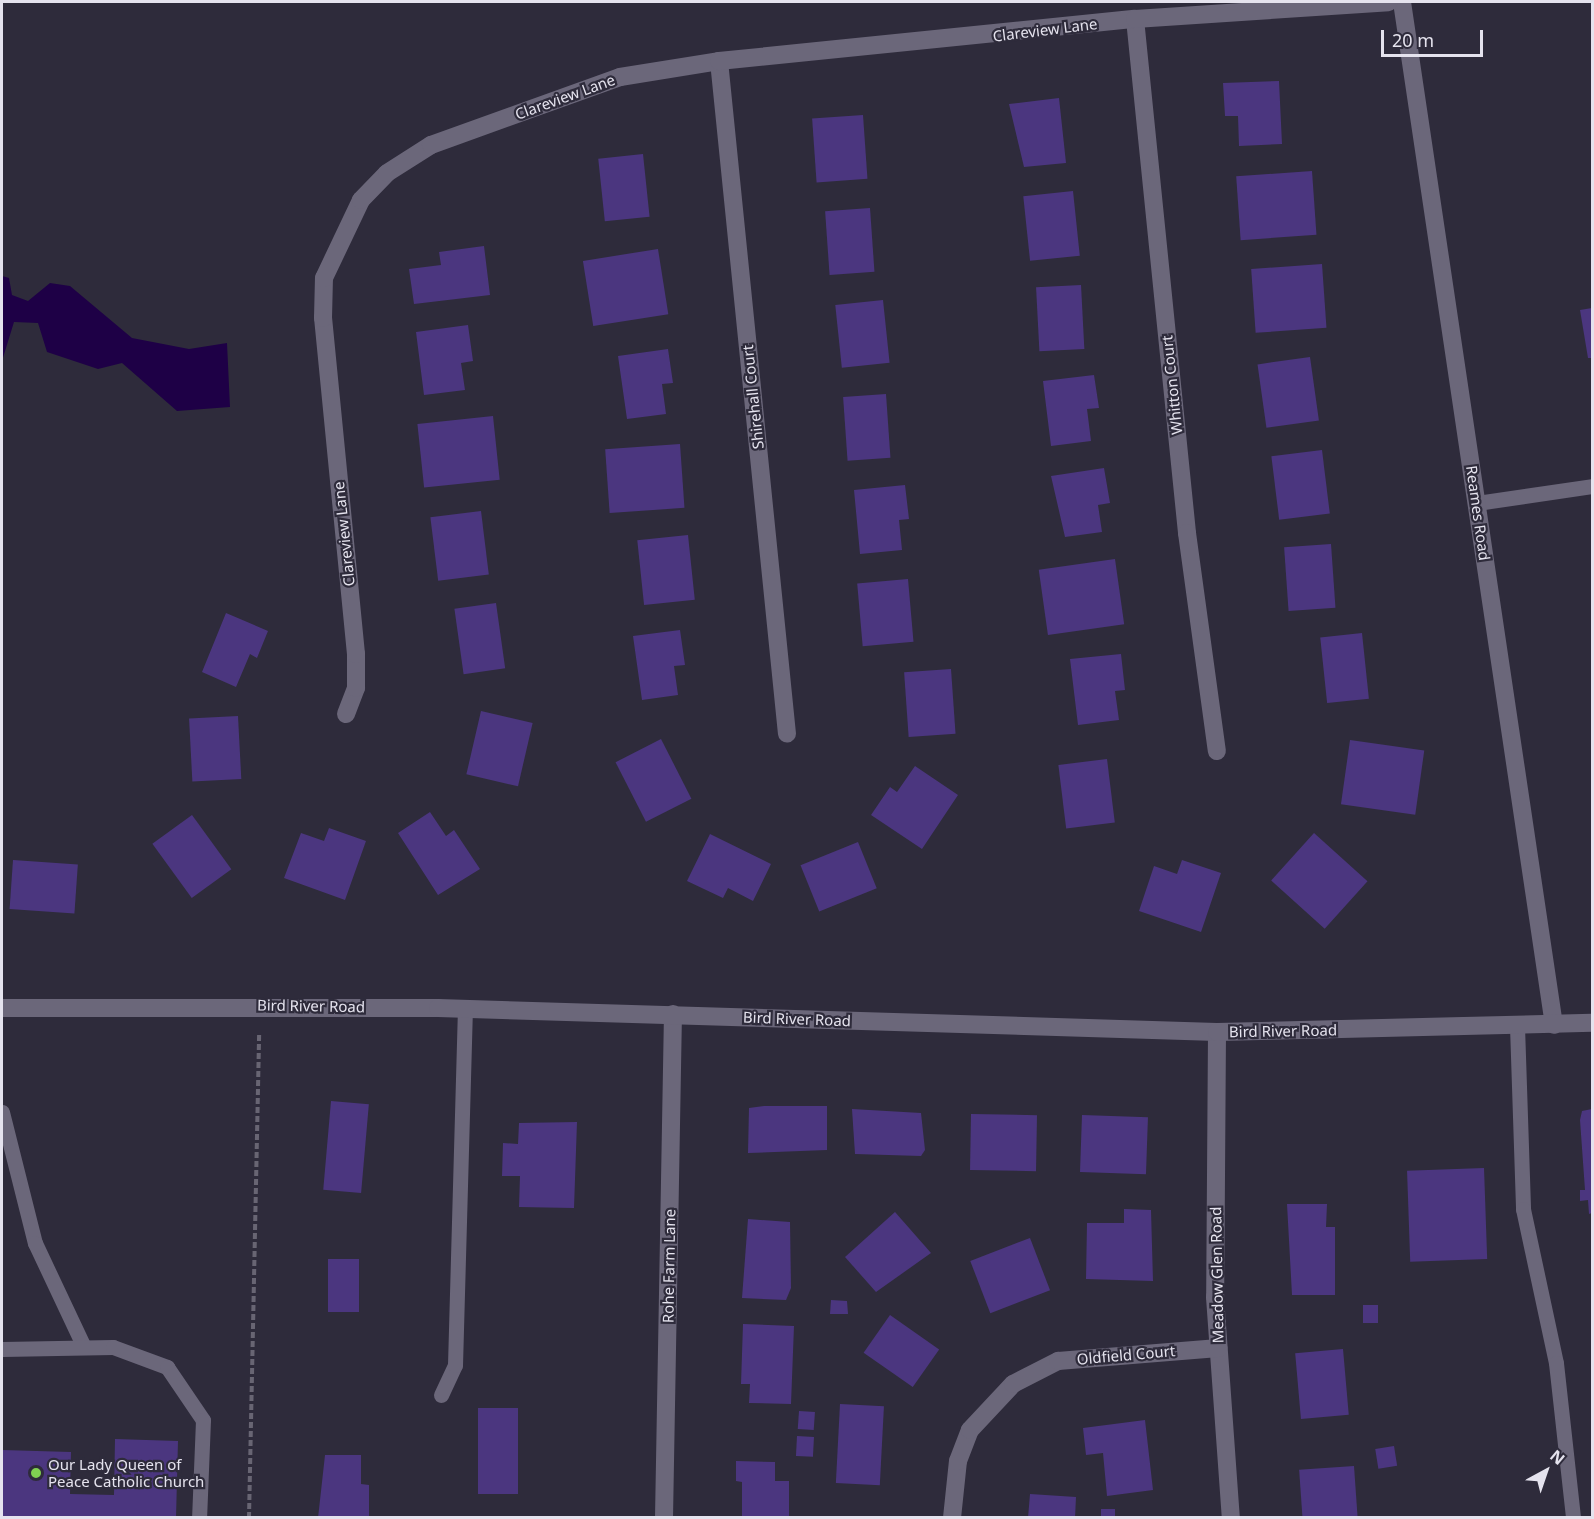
<!DOCTYPE html>
<style>
body{margin:0}
#map{position:relative;width:1594px;height:1519px;overflow:hidden;background:#2e2b3b;font-family:"Noto Sans",sans-serif}
div>[style]{position:absolute}
.water>*{inset:0;background:#1e0046}
.building>*{inset:0;background:#4b367f;transform-origin:0 0}
.path>*{height:4px;margin-top:-2px;transform-origin:0;background:repeating-linear-gradient(90deg,#686573 0 6px,transparent 0 9px)}
.lane>*{height:15px;margin:-7.5px;padding:0 7.5px;transform-origin:7.5px;border-radius:7.5px;background:#6b677a}
.street>*{height:18px;margin:-9px;padding:0 9px;transform-origin:9px;border-radius:9px;background:#6b677a}
.secondary>*{height:18px;margin:-9px;padding:0 9px;transform-origin:9px;border-radius:9px;background:#6b677a}
.dots>*{width:16px;height:16px;translate:-50% -50%;box-sizing:border-box;border:3px solid #2e2b3b;border-radius:50%}
span{translate:-50% -50%;white-space:nowrap;text-align:center;line-height:1.15;-webkit-text-stroke:4.5px #2e2b3b;paint-order:stroke}
.street-label{font-size:15px;color:#e5e3ee}
.poi-label{font-size:15px;color:#e5e3ee}
.left{translate:0 -50%;text-align:left}
.frame{position:absolute;inset:0;border:3px solid #e5e3ee;pointer-events:none}
.north{position:absolute;left:1516px;top:1441px;width:60px;height:60px;-webkit-text-stroke:4px #2e2b3b;paint-order:stroke;rotate:40deg;font-size:16px;font-weight:700;line-height:24px;text-align:center;color:#e5e3ee}
.north::after{content:'';display:block;margin:auto;width:21px;height:27px;background:#e5e3ee;clip-path:polygon(50% 0,100% 100%,50% 72%,0 100%)}
.scale{position:absolute;left:1381px;top:30px;width:102px;height:27px;box-sizing:border-box;border:3px solid #e5e3ee;border-top:0;padding-left:8px;font-size:18px;line-height:21px;white-space:nowrap;color:#e5e3ee;-webkit-text-stroke:4px #2e2b3b;paint-order:stroke}
</style>
<div id="map">
<div class="water">
<div style="clip-path:polygon(2px 276px,9px 278px,12px 295px,28px 301px,50px 283px,70px 286px,132px 338px,189px 349px,227px 343px,230px 407px,177px 411px,122px 363px,98px 369px,47px 352px,38px 323px,14px 322px,2px 361px)"></div>
</div>
<div class="building">
<div style="clip-path:polygon(1279px 81px,1282px 144px,1239px 146px,1238px 116px,1225px 116px,1223px 83px)"></div>
<div style="clip-path:polygon(1059px 98px,1066px 163px,1024px 167px,1009px 104px)"></div>
<div style="left:863px;top:115px;width:64px;height:51px;rotate:86deg"></div>
<div style="left:643px;top:154px;width:63px;height:45px;rotate:84deg"></div>
<div style="left:1312px;top:171px;width:64px;height:76px;rotate:86deg"></div>
<div style="left:1073px;top:191px;width:65px;height:50px;rotate:84deg"></div>
<div style="left:870px;top:208px;width:64px;height:45px;rotate:86deg"></div>
<div style="clip-path:polygon(484px 246px,490px 295px,414px 304px,409px 269px,441px 265px,439px 252px)"></div>
<div style="left:658px;top:249px;width:66px;height:76px;rotate:81deg"></div>
<div style="left:1322px;top:264px;width:64px;height:71px;rotate:86deg"></div>
<div style="left:1081px;top:285px;width:64px;height:45px;rotate:87deg"></div>
<div style="left:883px;top:300px;width:63px;height:48px;rotate:84deg"></div>
<div style="clip-path:polygon(1592px 308px,1592px 358px,1588px 358px,1580px 310px)"></div>
<div style="clip-path:polygon(468px 325px,473px 361px,461px 363px,465px 390px,424px 395px,416px 332px)"></div>
<div style="clip-path:polygon(668px 349px,673px 383px,662px 384px,666px 414px,627px 419px,618px 356px)"></div>
<div style="left:1310px;top:357px;width:64px;height:53px;rotate:82deg"></div>
<div style="clip-path:polygon(1094px 375px,1099px 408px,1087px 409px,1091px 441px,1051px 446px,1043px 381px)"></div>
<div style="left:886px;top:394px;width:64px;height:43px;rotate:86deg"></div>
<div style="left:493px;top:416px;width:64px;height:76px;rotate:84deg"></div>
<div style="left:680px;top:444px;width:64px;height:75px;rotate:86deg"></div>
<div style="left:1322px;top:450px;width:64px;height:51px;rotate:83deg"></div>
<div style="clip-path:polygon(1104px 468px,1110px 503px,1098px 505px,1102px 532px,1065px 537px,1051px 476px)"></div>
<div style="clip-path:polygon(905px 485px,909px 519px,899px 520px,902px 550px,860px 554px,854px 490px)"></div>
<div style="left:481px;top:511px;width:64px;height:51px;rotate:83deg"></div>
<div style="left:688px;top:535px;width:65px;height:51px;rotate:84deg"></div>
<div style="left:1331px;top:544px;width:64px;height:47px;rotate:86deg"></div>
<div style="left:1115px;top:559px;width:66px;height:77px;rotate:82deg"></div>
<div style="left:908px;top:579px;width:63px;height:51px;rotate:85deg"></div>
<div style="left:496px;top:603px;width:66px;height:42px;rotate:82deg"></div>
<div style="clip-path:polygon(226px 613px,268px 631px,257px 658px,250px 654px,236px 687px,202px 672px)"></div>
<div style="clip-path:polygon(680px 630px,685px 665px,674px 666px,678px 695px,642px 700px,633px 636px)"></div>
<div style="left:1362px;top:633px;width:66px;height:42px;rotate:84deg"></div>
<div style="clip-path:polygon(1121px 654px,1125px 690px,1115px 691px,1119px 720px,1078px 725px,1070px 659px)"></div>
<div style="left:951px;top:669px;width:65px;height:47px;rotate:86deg"></div>
<div style="left:481px;top:711px;width:53px;height:65px;rotate:13deg"></div>
<div style="left:238px;top:716px;width:63px;height:49px;rotate:87deg"></div>
<div style="left:661px;top:739px;width:67px;height:51px;rotate:63deg"></div>
<div style="left:1350px;top:740px;width:75px;height:65px;rotate:8deg"></div>
<div style="left:1107px;top:759px;width:64px;height:49px;rotate:83deg"></div>
<div style="clip-path:polygon(915px 766px,958px 795px,922px 849px,871px 815px,890px 787px,897px 792px)"></div>
<div style="clip-path:polygon(430px 812px,446px 836px,454px 830px,480px 869px,438px 895px,398px 833px)"></div>
<div style="left:192px;top:815px;width:67px;height:49px;rotate:54deg"></div>
<div style="clip-path:polygon(329px 828px,366px 841px,345px 900px,284px 878px,301px 833px,324px 841px)"></div>
<div style="left:1314px;top:833px;width:72px;height:64px;rotate:42deg"></div>
<div style="clip-path:polygon(710px 834px,771px 864px,753px 901px,728px 888px,723px 898px,687px 881px)"></div>
<div style="left:858px;top:842px;width:50px;height:62px;rotate:68deg"></div>
<div style="left:13px;top:860px;width:65px;height:49px;rotate:4deg"></div>
<div style="clip-path:polygon(1182px 860px,1221px 873px,1201px 932px,1139px 911px,1154px 866px,1177px 874px)"></div>
<div style="left:331px;top:1101px;width:38px;height:89px;rotate:5deg"></div>
<div style="clip-path:polygon(764px 1106px,827px 1106px,827px 1150px,748px 1153px,749px 1108px)"></div>
<div style="clip-path:polygon(852px 1109px,921px 1113px,925px 1150px,921px 1156px,855px 1154px)"></div>
<div style="clip-path:polygon(1592px 1109px,1592px 1213px,1589px 1214px,1588px 1200px,1580px 1201px,1580px 1190px,1585px 1190px,1580px 1120px,1582px 1111px)"></div>
<div style="left:971px;top:1114px;width:66px;height:56px;rotate:1deg"></div>
<div style="left:1082px;top:1115px;width:66px;height:57px;rotate:2deg"></div>
<div style="clip-path:polygon(577px 1122px,574px 1208px,519px 1207px,520px 1176px,502px 1176px,503px 1143px,518px 1144px,519px 1123px)"></div>
<div style="left:1484px;top:1168px;width:91px;height:77px;rotate:88deg"></div>
<div style="clip-path:polygon(1287px 1204px,1327px 1204px,1326px 1227px,1335px 1227px,1335px 1295px,1292px 1295px)"></div>
<div style="clip-path:polygon(1124px 1209px,1151px 1210px,1153px 1281px,1086px 1279px,1087px 1223px,1124px 1223px)"></div>
<div style="clip-path:polygon(895px 1212px,931px 1253px,876px 1292px,845px 1257px)"></div>
<div style="clip-path:polygon(748px 1219px,790px 1222px,791px 1288px,786px 1300px,742px 1298px)"></div>
<div style="left:1030px;top:1238px;width:56px;height:64px;rotate:69deg"></div>
<div style="left:328px;top:1259px;width:31px;height:53px"></div>
<div style="clip-path:polygon(831px 1300px,847px 1301px,848px 1314px,830px 1314px)"></div>
<div style="left:1363px;top:1305px;width:15px;height:18px"></div>
<div style="left:890px;top:1315px;width:60px;height:46px;rotate:35deg"></div>
<div style="clip-path:polygon(743px 1324px,794px 1326px,791px 1404px,749px 1403px,750px 1384px,741px 1384px)"></div>
<div style="left:1343px;top:1349px;width:66px;height:48px;rotate:85deg"></div>
<div style="left:840px;top:1404px;width:44px;height:79px;rotate:3deg"></div>
<div style="left:478px;top:1408px;width:40px;height:86px"></div>
<div style="left:799px;top:1411px;width:16px;height:18px;rotate:4deg"></div>
<div style="clip-path:polygon(1145px 1420px,1153px 1490px,1107px 1496px,1103px 1453px,1086px 1455px,1083px 1428px)"></div>
<div style="left:797px;top:1436px;width:17px;height:20px;rotate:3deg"></div>
<div style="clip-path:polygon(115px 1439px,178px 1441px,176px 1518px,2px 1518px,2px 1450px,71px 1452px,70px 1494px,114px 1495px)"></div>
<div style="left:1394px;top:1446px;width:20px;height:19px;rotate:81deg"></div>
<div style="clip-path:polygon(325px 1455px,361px 1455px,361px 1484px,369px 1485px,369px 1518px,318px 1518px)"></div>
<div style="clip-path:polygon(736px 1461px,775px 1462px,775px 1481px,789px 1481px,789px 1518px,742px 1518px,742px 1482px,736px 1481px)"></div>
<div style="left:1354px;top:1466px;width:52px;height:55px;rotate:86deg"></div>
<div style="clip-path:polygon(1030px 1494px,1076px 1497px,1075px 1518px,1028px 1518px)"></div>
<div style="left:1101px;top:1509px;width:14px;height:9px"></div>
</div>
<div class="path">
<div style="left:249px;top:1518px;width:485px;rotate:-88.8deg"></div>
</div>
<div class="lane">
<div style="left:1477px;top:503px;width:116px;rotate:-8.4deg"></div>
<div style="left:1517px;top:1026px;width:183px;rotate:88.1deg"></div>
<div style="left:1523px;top:1209px;width:157px;rotate:77.9deg"></div>
<div style="left:1556px;top:1363px;width:156px;rotate:83.7deg"></div>
<div style="left:2px;top:1112px;width:135px;rotate:75.9deg"></div>
<div style="left:35px;top:1243px;width:115px;rotate:64.8deg"></div>
<div style="left:2px;top:1349px;width:111px;rotate:-1deg"></div>
<div style="left:113px;top:1347px;width:58px;rotate:20.3deg"></div>
<div style="left:167px;top:1367px;width:64px;rotate:55.8deg"></div>
<div style="left:203px;top:1420px;width:98px;rotate:92.3deg"></div>
<div style="left:441px;top:1395px;width:33px;rotate:-65deg"></div>
<div style="left:455px;top:1365px;width:355px;rotate:-88.4deg"></div>
</div>
<div class="street">
<div style="left:1402px;top:2px;width:1034px;rotate:81.55deg"></div>
<div style="left:1135px;top:19px;width:517px;rotate:84.22deg"></div>
<div style="left:1187px;top:533px;width:220px;rotate:82.2deg"></div>
<div style="left:719px;top:61px;width:676px;rotate:84.23deg"></div>
<div style="left:346px;top:714px;width:28px;rotate:-69deg"></div>
<div style="left:356px;top:688px;width:34px;rotate:-90deg"></div>
<div style="left:356px;top:654px;width:338px;rotate:-95.6deg"></div>
<div style="left:323px;top:318px;width:40px;rotate:-88.6deg"></div>
<div style="left:324px;top:278px;width:86px;rotate:-64.6deg"></div>
<div style="left:361px;top:200px;width:37px;rotate:-46deg"></div>
<div style="left:387px;top:173px;width:52px;rotate:-32.5deg"></div>
<div style="left:431px;top:145px;width:201px;rotate:-19.8deg"></div>
<div style="left:620px;top:77px;width:100px;rotate:-9.2deg"></div>
<div style="left:719px;top:61px;width:418px;rotate:-5.8deg"></div>
<div style="left:1135px;top:19px;width:254px;rotate:-3.8deg"></div>
<div style="left:1217px;top:1032px;width:265px;rotate:90.4deg"></div>
<div style="left:1215px;top:1297px;width:222px;rotate:85.9deg"></div>
<div style="left:664px;top:1518px;width:504px;rotate:-88.98deg"></div>
<div style="left:952px;top:1518px;width:57px;rotate:-84deg"></div>
<div style="left:958px;top:1461px;width:33px;rotate:-69deg"></div>
<div style="left:970px;top:1430px;width:63px;rotate:-46.9deg"></div>
<div style="left:1013px;top:1384px;width:51px;rotate:-27.1deg"></div>
<div style="left:1058px;top:1361px;width:161px;rotate:-4.6deg"></div>
</div>
<div class="secondary">
<div style="left:2px;top:1008px;width:436px"></div>
<div style="left:438px;top:1008px;width:779px;rotate:1.76deg"></div>
<div style="left:1217px;top:1032px;width:375px;rotate:-1.4deg"></div>
</div>
<div class="dots">
<div style="left:36px;top:1473px;background:#80d051"></div>
</div>
<div class="street-label">
<span style="left:1045px;top:30px;rotate:-7deg">Clareview Lane</span>
<span style="left:565px;top:97px;rotate:-20deg">Clareview Lane</span>
<span style="left:1172px;top:385px;rotate:-96deg">Whitton Court</span>
<span style="left:753px;top:397px;rotate:-96deg">Shirehall Court</span>
<span style="left:1478px;top:513px;rotate:82deg">Reames Road</span>
<span style="left:344px;top:534px;rotate:-96deg">Clareview Lane</span>
<span style="left:311px;top:1006px;rotate:1deg">Bird River Road</span>
<span style="left:797px;top:1019px;rotate:2deg">Bird River Road</span>
<span style="left:1283px;top:1031px;rotate:-1deg">Bird River Road</span>
<span style="left:669px;top:1266px;rotate:-89deg">Rohe Farm Lane</span>
<span style="left:1217px;top:1275px;rotate:-91deg">Meadow Glen Road</span>
<span style="left:1126px;top:1355px;rotate:-5deg">Oldfield Court</span>
</div>
<div class="poi-label">
<span class="left" style="left:48px;top:1473px">Our Lady Queen of<br>Peace Catholic Church</span>
</div>
<div class="frame"></div>
<div class="north">N</div>
<div class="scale">20 m</div>
</div>
